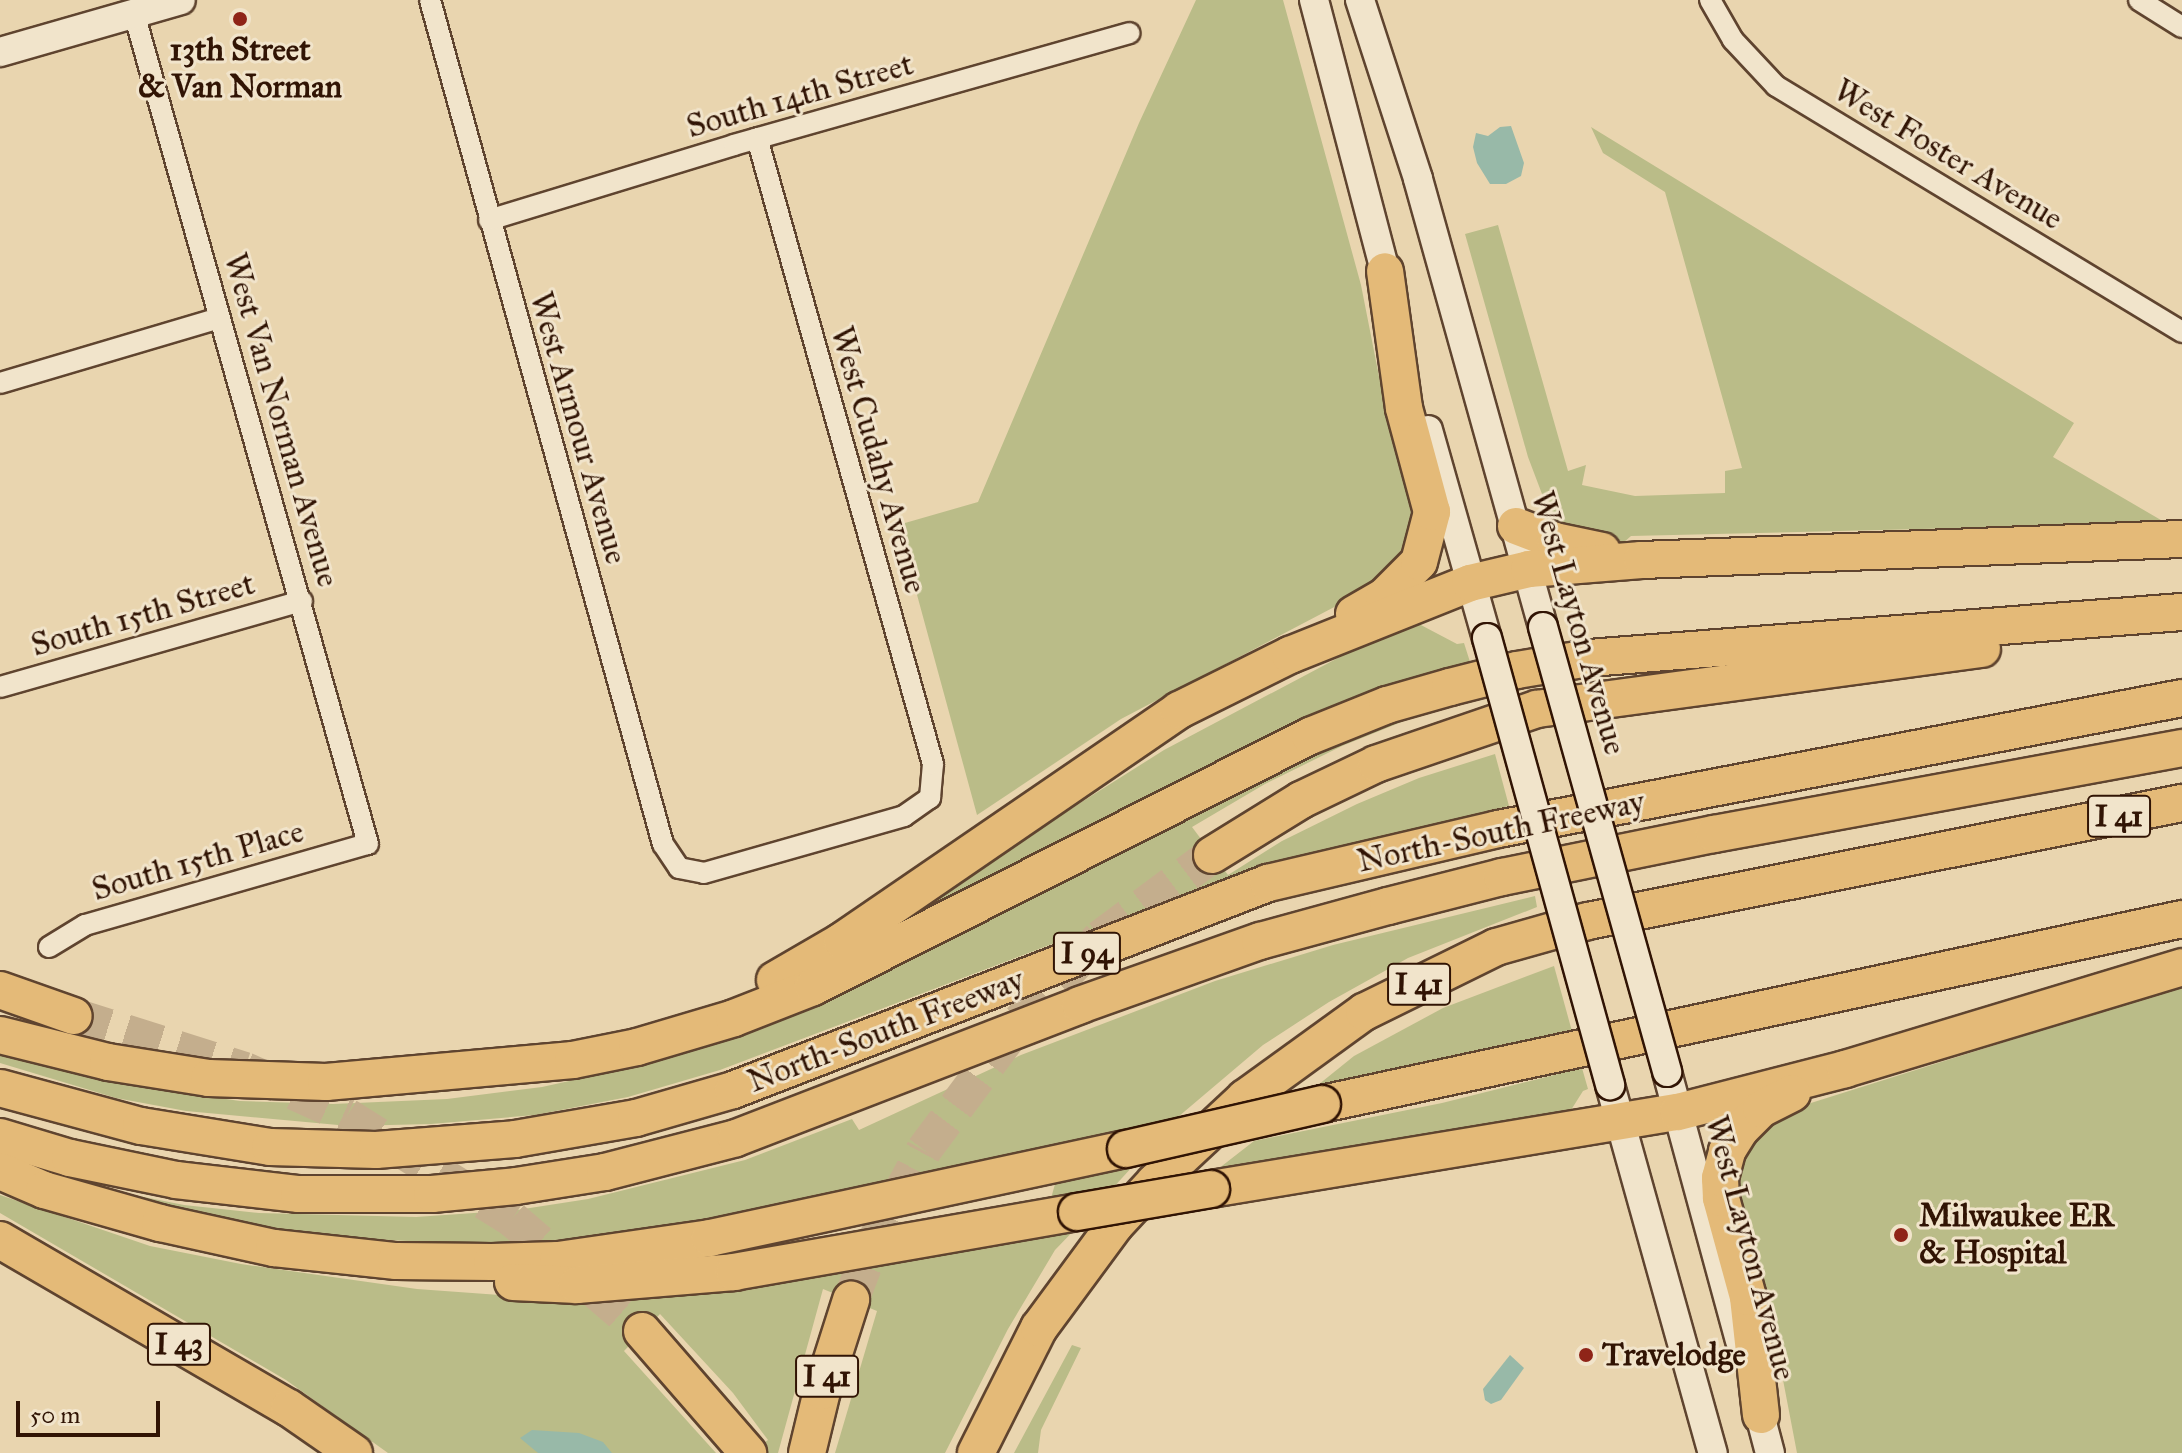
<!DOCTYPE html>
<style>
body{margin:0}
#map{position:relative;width:2182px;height:1453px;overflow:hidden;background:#e9d5af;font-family:"IM FELL Great Primer",serif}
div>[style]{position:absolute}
.green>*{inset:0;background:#babc88}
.water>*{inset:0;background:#98b9a8}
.highway-tunnel>*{height:36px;margin-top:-18px;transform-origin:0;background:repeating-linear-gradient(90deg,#c4ae8d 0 36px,transparent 0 54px)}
.roads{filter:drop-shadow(2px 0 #5f442f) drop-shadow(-2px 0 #5f442f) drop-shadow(0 2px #5f442f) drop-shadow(0 -2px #5f442f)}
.street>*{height:20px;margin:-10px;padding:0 10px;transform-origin:10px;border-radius:10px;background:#f1e4cb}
.secondary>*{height:28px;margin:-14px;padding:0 14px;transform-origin:14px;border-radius:14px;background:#f1e4cb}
.highway>*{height:36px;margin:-18px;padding:0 18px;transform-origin:18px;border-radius:18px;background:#e4ba78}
.bridges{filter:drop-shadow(2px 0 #311404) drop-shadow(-2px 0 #311404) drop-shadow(0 2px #311404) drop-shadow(0 -2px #311404)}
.secondary-bridge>*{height:28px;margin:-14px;padding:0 14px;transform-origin:14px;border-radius:14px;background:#f1e4cb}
.highway-bridge>*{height:36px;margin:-18px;padding:0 18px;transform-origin:18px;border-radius:18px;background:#e4ba78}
.dots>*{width:22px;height:22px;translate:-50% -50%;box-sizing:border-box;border:4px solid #f1e4cb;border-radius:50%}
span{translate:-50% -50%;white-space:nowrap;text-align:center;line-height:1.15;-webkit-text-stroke:6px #f1e4cb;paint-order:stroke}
.shield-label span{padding:2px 6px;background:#f1e4cb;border:2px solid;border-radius:6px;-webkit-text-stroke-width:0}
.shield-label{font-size:30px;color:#311404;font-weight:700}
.poi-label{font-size:32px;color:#311404;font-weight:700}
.left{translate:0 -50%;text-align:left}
.street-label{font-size:32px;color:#311404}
.scale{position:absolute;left:16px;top:1401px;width:144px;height:36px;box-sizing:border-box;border:4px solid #311404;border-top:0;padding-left:10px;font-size:24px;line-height:28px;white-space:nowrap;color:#311404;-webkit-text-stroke:6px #f1e4cb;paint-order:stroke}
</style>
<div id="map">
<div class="green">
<div style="clip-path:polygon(1196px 0,1283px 0,1361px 285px,1386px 412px,1421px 533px,1380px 583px,1121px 719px,977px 815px,898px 525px,978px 502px,1139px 123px)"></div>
<div style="clip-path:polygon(1591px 127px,2074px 423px,2053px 457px,2166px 523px,1631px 536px,1623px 543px,1561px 530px,1553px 523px,1528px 457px,1465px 234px,1498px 225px,1568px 471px,1586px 465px,1582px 485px,1635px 496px,1725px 493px,1725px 471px,1742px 468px,1665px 192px,1603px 153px)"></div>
<div style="clip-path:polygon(1419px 624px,1457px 644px,1464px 643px,1471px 665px,849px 949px,1164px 750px,1385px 633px)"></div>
<div style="clip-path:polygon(1424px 713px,1342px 746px,1265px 784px,1192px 827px,1228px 875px,1282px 841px,1357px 804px,1419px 778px,1495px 754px,1509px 806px,1292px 859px,1200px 888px,720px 1070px,628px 1097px,535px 1115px,431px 1124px,349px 1126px,186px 1111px,116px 1098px,0 1063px,0 1053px,123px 1084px,240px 1101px,333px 1104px,447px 1099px,542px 1087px,651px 1063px,723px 1039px,1350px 733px)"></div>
<div style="clip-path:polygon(1535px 896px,1537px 907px,1408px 958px,1329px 1002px,1263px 1045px,1178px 1117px,856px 1190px,645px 1234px,476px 1245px,321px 1236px,231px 1222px,133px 1200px,134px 1195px,184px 1205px,259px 1213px,416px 1217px,517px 1210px,588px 1199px,745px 1160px,852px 1119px,859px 1130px,1021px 1055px,1215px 981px,1333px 945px)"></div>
<div style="clip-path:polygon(1554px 966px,1573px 1035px,1318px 1085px,1354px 1056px,1443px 1008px)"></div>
<div style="clip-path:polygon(2182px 986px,2182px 1453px,1797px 1453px,1766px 1291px,1735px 1175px,1754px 1127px,1795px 1108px)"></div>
<div style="clip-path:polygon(1582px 1068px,1588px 1089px,1583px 1091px,1571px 1110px,1218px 1169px,1254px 1141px,1442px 1103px)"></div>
<div style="clip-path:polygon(1133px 1166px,1111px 1190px,1050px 1202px,1055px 1184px)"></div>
<div style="clip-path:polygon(0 1195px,150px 1246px,241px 1264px,417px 1289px,514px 1296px,1083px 1221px,1055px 1250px,1008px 1329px,945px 1453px,835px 1453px,877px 1311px,823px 1289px,778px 1453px,751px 1453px,768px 1440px,733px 1393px,660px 1314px,624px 1351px,716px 1453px,388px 1453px,286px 1380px,0 1213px)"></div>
<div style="clip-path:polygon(1072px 1345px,1081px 1348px,1041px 1430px,1038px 1453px,1014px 1453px)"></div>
</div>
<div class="water">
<div style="clip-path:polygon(1511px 126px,1524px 163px,1521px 176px,1506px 184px,1490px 184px,1477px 163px,1473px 147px,1476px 133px,1488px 136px,1500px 127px)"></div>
<div style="clip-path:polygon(1510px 1355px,1524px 1368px,1501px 1400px,1491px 1404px,1485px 1400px,1483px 1389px)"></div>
<div style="clip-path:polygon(532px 1430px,579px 1433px,603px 1442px,612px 1453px,538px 1453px,520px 1438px)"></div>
</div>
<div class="highway-tunnel">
<div style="left:74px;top:1016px;width:179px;rotate:17.5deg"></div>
<div style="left:245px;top:1070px;width:112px;rotate:24.3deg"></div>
<div style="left:347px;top:1116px;width:195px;rotate:32deg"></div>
<div style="left:512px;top:1219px;width:172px;rotate:40.7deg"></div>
<div style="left:851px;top:1300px;width:56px;rotate:-69deg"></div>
<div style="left:871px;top:1248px;width:111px;rotate:-61.6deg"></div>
<div style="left:924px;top:1150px;width:161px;rotate:-53.3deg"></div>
<div style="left:1020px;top:1021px;width:115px;rotate:-46.1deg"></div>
<div style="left:1100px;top:938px;width:139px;rotate:-36.5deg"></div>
</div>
<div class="roads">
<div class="street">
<div style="left:430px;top:0;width:876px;rotate:74.57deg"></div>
<div style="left:663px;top:844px;width:29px;rotate:56deg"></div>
<div style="left:679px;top:868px;width:25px;rotate:11deg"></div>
<div style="left:704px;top:873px;width:208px;rotate:-15.9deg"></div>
<div style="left:904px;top:816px;width:32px;rotate:-35deg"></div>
<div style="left:930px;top:798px;width:34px;rotate:-85deg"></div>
<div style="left:933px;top:764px;width:650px;rotate:-105.7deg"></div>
<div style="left:1710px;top:0;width:46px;rotate:60.1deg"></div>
<div style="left:1733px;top:40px;width:63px;rotate:46.9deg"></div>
<div style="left:1776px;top:86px;width:475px;rotate:31.2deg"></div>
<div style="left:2139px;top:0;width:51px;rotate:32.1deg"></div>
<div style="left:489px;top:220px;width:256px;rotate:-17deg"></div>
<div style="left:734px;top:145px;width:411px;rotate:-15.8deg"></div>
<div style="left:0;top:383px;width:229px;rotate:-16.5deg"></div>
<div style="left:0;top:687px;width:314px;rotate:-15.9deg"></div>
<div style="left:49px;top:947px;width:42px;rotate:-31.4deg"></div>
<div style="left:85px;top:925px;width:294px;rotate:-16deg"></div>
<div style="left:368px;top:844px;width:863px;rotate:-105.73deg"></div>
</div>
<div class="secondary">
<div style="left:1314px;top:0;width:299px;rotate:75.3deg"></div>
<div style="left:1360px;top:0;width:188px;rotate:72deg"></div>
<div style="left:1418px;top:179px;width:465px;rotate:74.4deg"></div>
<div style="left:0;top:52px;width:188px;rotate:-16deg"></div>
<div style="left:1428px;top:430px;width:216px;rotate:74.2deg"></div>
<div style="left:1667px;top:1072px;width:278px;rotate:74.8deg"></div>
<div style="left:1610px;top:1085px;width:382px;rotate:74.4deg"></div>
<div style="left:1755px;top:1396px;width:59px;rotate:75.3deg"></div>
</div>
<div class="highway">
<div style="left:1516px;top:526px;width:42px;rotate:21deg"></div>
<div style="left:1555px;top:541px;width:48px;rotate:12deg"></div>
<div style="left:1354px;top:614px;width:34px;rotate:-30deg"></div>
<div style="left:1384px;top:597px;width:49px;rotate:-45deg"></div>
<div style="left:1419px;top:562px;width:52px;rotate:-75.4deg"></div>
<div style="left:1432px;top:512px;width:108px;rotate:-105.1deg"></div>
<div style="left:1404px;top:408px;width:138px;rotate:-97.9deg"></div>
<div style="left:1212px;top:855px;width:105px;rotate:-31.7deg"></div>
<div style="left:1301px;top:800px;width:83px;rotate:-25.6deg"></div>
<div style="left:1376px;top:764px;width:170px;rotate:-18.9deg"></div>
<div style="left:1537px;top:709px;width:449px;rotate:-7.7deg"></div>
<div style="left:775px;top:980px;width:78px;rotate:-30.2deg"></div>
<div style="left:842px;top:941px;width:409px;rotate:-34.4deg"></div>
<div style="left:1179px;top:710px;width:124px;rotate:-26.4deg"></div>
<div style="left:1290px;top:655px;width:194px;rotate:-21.8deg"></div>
<div style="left:1470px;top:583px;width:61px;rotate:-13.3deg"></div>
<div style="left:1529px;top:569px;width:113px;rotate:-4.6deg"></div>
<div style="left:1642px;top:560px;width:540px;rotate:-2.23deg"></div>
<div style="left:0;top:990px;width:78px;rotate:19.4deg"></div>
<div style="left:0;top:1035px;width:111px;rotate:14deg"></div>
<div style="left:108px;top:1062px;width:102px;rotate:9deg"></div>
<div style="left:209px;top:1078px;width:117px;rotate:2deg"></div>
<div style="left:326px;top:1082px;width:248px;rotate:-5.1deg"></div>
<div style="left:573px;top:1060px;width:65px;rotate:-11.5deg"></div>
<div style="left:637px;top:1047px;width:101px;rotate:-16.6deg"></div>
<div style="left:734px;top:1018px;width:85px;rotate:-21.4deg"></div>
<div style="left:813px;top:987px;width:557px;rotate:-26.8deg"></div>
<div style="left:1310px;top:736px;width:83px;rotate:-21.9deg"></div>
<div style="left:1387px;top:705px;width:66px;rotate:-15.9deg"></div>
<div style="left:1450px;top:687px;width:69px;rotate:-14.2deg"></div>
<div style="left:1517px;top:670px;width:73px;rotate:-9.5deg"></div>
<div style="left:1589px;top:658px;width:595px;rotate:-4.44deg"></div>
<div style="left:0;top:1088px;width:146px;rotate:15.1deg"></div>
<div style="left:141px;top:1126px;width:131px;rotate:9.2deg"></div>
<div style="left:270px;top:1147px;width:106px;rotate:1.6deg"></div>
<div style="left:376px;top:1150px;width:139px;rotate:-4.5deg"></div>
<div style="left:515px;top:1139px;width:123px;rotate:-9.8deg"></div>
<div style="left:636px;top:1118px;width:101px;rotate:-16.1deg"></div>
<div style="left:733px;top:1090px;width:574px;rotate:-21.15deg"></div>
<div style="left:1268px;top:883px;width:236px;rotate:-13.2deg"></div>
<div style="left:1498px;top:829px;width:696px;rotate:-10.84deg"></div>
<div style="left:1322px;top:1104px;width:880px;rotate:-12.14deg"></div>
<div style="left:0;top:1137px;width:73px;rotate:16.7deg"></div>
<div style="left:70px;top:1158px;width:108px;rotate:11.7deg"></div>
<div style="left:176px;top:1180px;width:124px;rotate:6.5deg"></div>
<div style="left:299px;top:1194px;width:133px"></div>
<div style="left:432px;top:1194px;width:84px;rotate:-5.4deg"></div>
<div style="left:516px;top:1186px;width:90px;rotate:-8.9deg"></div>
<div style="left:605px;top:1172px;width:135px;rotate:-14.5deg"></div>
<div style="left:736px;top:1138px;width:369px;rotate:-21.1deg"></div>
<div style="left:1080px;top:1005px;width:191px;rotate:-19.6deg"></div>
<div style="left:1260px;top:941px;width:133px;rotate:-15.3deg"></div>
<div style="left:1388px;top:906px;width:118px;rotate:-14.3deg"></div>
<div style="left:1502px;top:877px;width:216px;rotate:-11.5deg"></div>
<div style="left:1714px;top:834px;width:476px;rotate:-10.4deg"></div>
<div style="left:0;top:1171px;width:48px;rotate:23.4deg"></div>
<div style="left:44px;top:1190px;width:121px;rotate:15.9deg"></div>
<div style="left:160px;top:1223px;width:117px;rotate:12.4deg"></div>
<div style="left:274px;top:1248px;width:123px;rotate:6.1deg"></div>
<div style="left:396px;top:1261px;width:96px;rotate:0.6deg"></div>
<div style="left:492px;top:1262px;width:66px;rotate:-1.7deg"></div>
<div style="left:558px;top:1260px;width:154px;rotate:-8.2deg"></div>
<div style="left:710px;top:1238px;width:425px;rotate:-12.1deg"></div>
<div style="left:1211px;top:1189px;width:473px;rotate:-9.4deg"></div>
<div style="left:1678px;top:1112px;width:172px;rotate:-14.4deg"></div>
<div style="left:1845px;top:1069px;width:352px;rotate:-16.8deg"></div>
<div style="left:0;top:1240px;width:334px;rotate:30.2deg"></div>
<div style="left:289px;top:1408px;width:79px;rotate:34.7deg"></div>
<div style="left:513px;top:1282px;width:64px;rotate:2.7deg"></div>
<div style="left:577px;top:1285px;width:158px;rotate:-4.7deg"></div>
<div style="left:734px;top:1272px;width:348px;rotate:-9.9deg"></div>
<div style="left:642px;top:1331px;width:162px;rotate:49deg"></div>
<div style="left:1761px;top:1415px;width:119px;rotate:-96.3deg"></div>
<div style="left:1748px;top:1297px;width:103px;rotate:-105.3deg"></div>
<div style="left:1721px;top:1198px;width:20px;rotate:-93deg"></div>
<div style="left:1720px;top:1178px;width:28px;rotate:-75deg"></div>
<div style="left:1727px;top:1151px;width:25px;rotate:-58deg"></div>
<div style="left:1740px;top:1130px;width:30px;rotate:-45deg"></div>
<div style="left:1761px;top:1109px;width:35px;rotate:-27deg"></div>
<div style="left:807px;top:1453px;width:64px;rotate:-76.4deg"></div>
<div style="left:822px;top:1391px;width:96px;rotate:-72.3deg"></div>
<div style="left:976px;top:1453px;width:140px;rotate:-63.3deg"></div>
<div style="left:1039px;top:1328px;width:128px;rotate:-53.6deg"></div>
<div style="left:1115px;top:1225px;width:59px;rotate:-47.1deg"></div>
<div style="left:1155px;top:1182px;width:123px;rotate:-43deg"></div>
<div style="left:1245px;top:1098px;width:147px;rotate:-35.9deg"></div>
<div style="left:1364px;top:1012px;width:147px;rotate:-26.2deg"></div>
<div style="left:1496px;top:947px;width:96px;rotate:-15.8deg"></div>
<div style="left:1588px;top:921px;width:606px;rotate:-11.24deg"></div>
</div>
</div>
<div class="bridges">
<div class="secondary-bridge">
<div style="left:1543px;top:627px;width:462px;rotate:74.4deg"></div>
<div style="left:1487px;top:638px;width:464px;rotate:74.6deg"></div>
</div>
<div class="highway-bridge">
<div style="left:1126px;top:1149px;width:201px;rotate:-12.9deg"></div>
<div style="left:1077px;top:1212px;width:136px;rotate:-9.7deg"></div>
</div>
</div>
<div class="dots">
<div style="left:240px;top:19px;background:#8f2418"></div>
<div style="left:1901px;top:1235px;background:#8f2418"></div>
<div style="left:1586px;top:1355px;background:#8f2418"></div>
</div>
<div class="shield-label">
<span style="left:2119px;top:816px">I 41</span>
<span style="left:1087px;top:953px">I 94</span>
<span style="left:1419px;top:984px">I 41</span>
<span style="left:179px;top:1344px">I 43</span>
<span style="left:827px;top:1376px">I 41</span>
</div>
<div class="poi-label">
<span style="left:240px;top:69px">13th Street<br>&amp; Van Norman</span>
<span class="left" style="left:1919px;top:1235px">Milwaukee ER<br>&amp; Hospital</span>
<span class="left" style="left:1602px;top:1355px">Travelodge</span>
</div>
<div class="street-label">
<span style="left:800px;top:96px;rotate:-16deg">South 14th Street</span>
<span style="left:1948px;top:155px;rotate:31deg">West Foster Avenue</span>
<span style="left:281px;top:420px;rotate:74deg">West Van Norman Avenue</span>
<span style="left:578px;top:428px;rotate:74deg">West Armour Avenue</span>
<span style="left:878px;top:460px;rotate:74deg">West Cudahy Avenue</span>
<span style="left:143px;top:615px;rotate:-16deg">South 15th Street</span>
<span style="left:1578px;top:623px;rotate:74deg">West Layton Avenue</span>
<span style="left:1501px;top:832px;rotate:-12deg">North-South Freeway</span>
<span style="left:198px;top:861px;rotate:-16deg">South 15th Place</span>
<span style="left:886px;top:1031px;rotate:-21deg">North-South Freeway</span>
<span style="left:1750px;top:1248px;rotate:75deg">West Layton Avenue</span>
</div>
<div class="scale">50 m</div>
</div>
